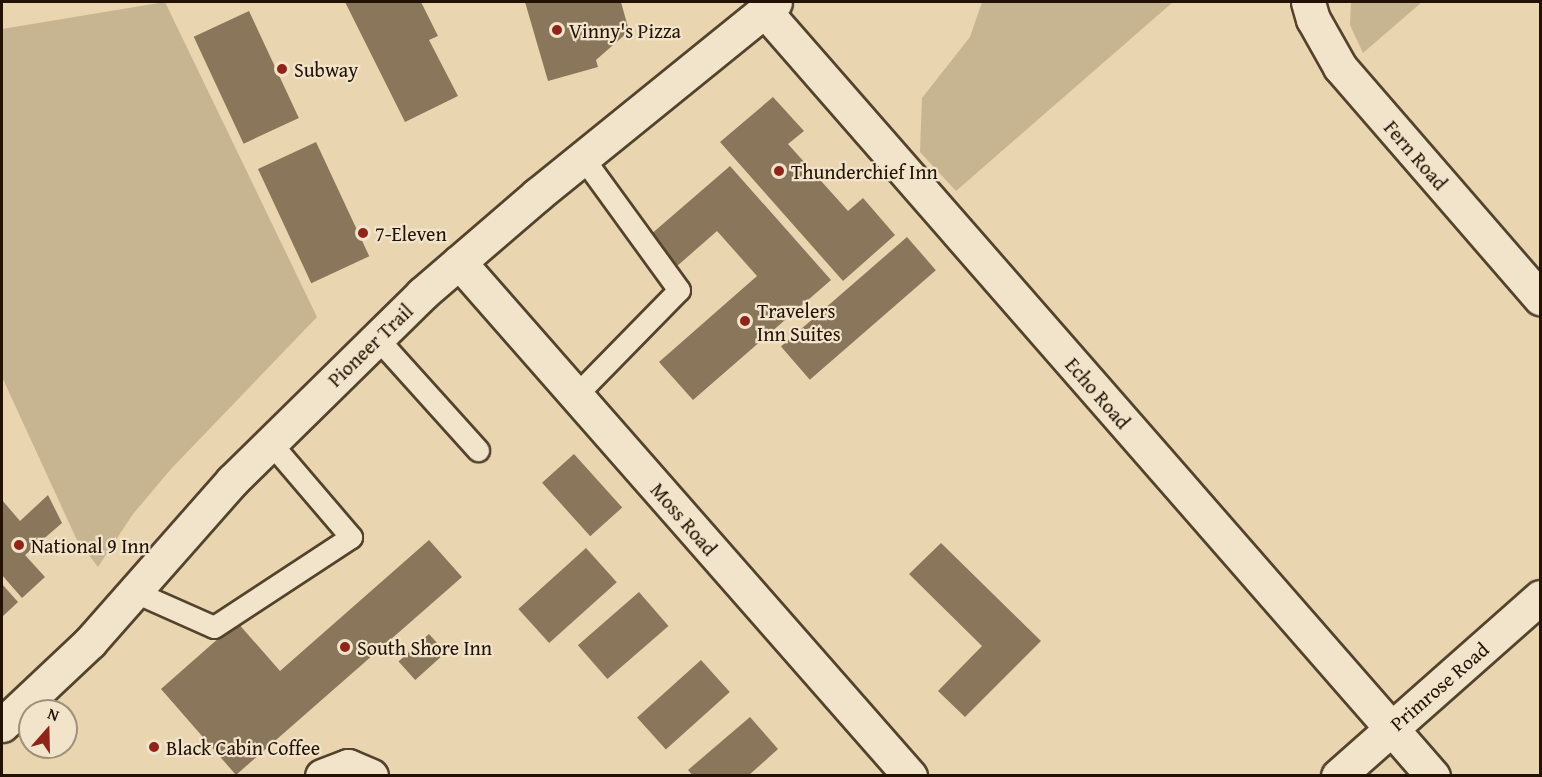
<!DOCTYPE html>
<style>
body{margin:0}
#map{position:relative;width:1542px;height:777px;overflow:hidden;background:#e9d5af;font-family:"Gentium Book Plus",serif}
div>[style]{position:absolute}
.green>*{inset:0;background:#c7b491}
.building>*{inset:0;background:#8a775b;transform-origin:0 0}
.roads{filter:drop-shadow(2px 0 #54432c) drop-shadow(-2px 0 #54432c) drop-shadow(0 2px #54432c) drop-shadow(0 -2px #54432c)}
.lane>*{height:21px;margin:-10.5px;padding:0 10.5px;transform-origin:10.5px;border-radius:10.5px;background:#f1e4cb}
.street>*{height:33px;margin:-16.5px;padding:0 16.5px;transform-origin:16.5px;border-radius:16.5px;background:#f1e4cb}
.secondary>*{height:33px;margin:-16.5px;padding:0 16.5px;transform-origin:16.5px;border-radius:16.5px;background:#f1e4cb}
.dots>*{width:16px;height:16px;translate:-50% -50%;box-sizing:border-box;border:3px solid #f1e4cb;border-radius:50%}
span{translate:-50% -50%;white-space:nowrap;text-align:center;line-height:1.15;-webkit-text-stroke:4.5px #f1e4cb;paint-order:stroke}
.poi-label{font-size:20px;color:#231201}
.left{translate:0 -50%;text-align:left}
.street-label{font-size:20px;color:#231201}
.frame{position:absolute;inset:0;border:3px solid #231201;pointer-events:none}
.north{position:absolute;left:18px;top:699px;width:60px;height:60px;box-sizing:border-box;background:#f1e4cb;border:2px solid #9f907a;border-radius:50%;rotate:20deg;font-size:16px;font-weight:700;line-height:24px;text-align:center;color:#231201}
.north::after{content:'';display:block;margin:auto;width:21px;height:27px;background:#8f2418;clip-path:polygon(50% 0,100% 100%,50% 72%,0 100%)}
</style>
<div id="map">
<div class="green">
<div style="clip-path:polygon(165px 2px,317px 317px,171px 469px,133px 514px,98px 567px,76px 538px,2px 377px,2px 29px)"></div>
<div style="clip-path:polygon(982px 2px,1173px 2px,956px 191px,920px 152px,922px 98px,970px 37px)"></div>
<div style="clip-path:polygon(1351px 2px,1422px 2px,1363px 53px,1350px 25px)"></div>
</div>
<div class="building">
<div style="clip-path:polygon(345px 2px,421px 2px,438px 36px,429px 40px,458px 96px,405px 122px)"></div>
<div style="clip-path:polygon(525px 2px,621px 2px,629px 31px,596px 60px,598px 67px,548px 81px)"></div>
<div style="left:249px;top:11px;width:118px;height:61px;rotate:65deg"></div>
<div style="clip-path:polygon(773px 97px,804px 131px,788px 144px,848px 211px,863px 198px,895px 235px,843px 281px,720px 142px)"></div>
<div style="left:316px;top:142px;width:126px;height:64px;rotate:65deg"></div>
<div style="clip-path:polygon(730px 166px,831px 280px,693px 400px,659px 362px,757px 276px,717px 231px,676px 267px,649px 236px)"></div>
<div style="left:907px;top:237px;width:44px;height:167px;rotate:49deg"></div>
<div style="left:574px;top:454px;width:72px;height:43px;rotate:48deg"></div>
<div style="clip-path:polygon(48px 495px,62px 523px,25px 555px,45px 577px,22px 598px,2px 575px,2px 500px,20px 521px)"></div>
<div style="clip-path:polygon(429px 540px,462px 577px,236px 775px,161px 689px,237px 622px,280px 671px)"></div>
<div style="clip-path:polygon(941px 543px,1041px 641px,965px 717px,938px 691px,982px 646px,909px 574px)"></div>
<div style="left:586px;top:548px;width:46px;height:91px;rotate:48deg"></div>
<div style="clip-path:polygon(2px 584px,18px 602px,2px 617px)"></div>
<div style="left:639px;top:592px;width:45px;height:81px;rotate:49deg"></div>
<div style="left:429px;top:634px;width:25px;height:41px;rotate:48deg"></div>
<div style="left:701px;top:660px;width:43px;height:86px;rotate:48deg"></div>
<div style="clip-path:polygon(750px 717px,778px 749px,748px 776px,693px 776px,688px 770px)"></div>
</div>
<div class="roads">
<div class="lane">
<div style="left:377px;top:338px;width:151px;rotate:48deg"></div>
<div style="left:576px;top:395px;width:147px;rotate:-45.6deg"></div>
<div style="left:679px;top:290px;width:163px;rotate:-126deg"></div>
<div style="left:135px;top:592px;width:86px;rotate:23.9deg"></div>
<div style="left:214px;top:627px;width:164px;rotate:-33.3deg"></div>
<div style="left:351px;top:537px;width:125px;rotate:-130.5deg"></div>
</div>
<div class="street">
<div style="left:1308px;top:2px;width:18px;rotate:74deg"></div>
<div style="left:1313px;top:19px;width:55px;rotate:60.6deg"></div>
<div style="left:1340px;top:67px;width:306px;rotate:49.1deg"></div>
<div style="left:764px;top:10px;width:1017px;rotate:48.87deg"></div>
<div style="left:459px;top:262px;width:684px;rotate:48.74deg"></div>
<div style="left:322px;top:776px;width:28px;rotate:-21deg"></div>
<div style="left:348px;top:766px;width:25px;rotate:23deg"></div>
<div style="left:1338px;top:776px;width:270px;rotate:-41.5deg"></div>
</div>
<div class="secondary">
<div style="left:2px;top:725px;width:121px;rotate:-43.3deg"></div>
<div style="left:90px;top:642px;width:215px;rotate:-48.6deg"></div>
<div style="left:232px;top:481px;width:267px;rotate:-44.5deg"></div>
<div style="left:422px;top:294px;width:152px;rotate:-40.7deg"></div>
<div style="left:537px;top:195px;width:306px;rotate:-39deg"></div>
</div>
</div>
<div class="dots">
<div style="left:557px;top:30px;background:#8f2418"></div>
<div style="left:282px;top:69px;background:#8f2418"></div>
<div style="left:779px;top:171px;background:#8f2418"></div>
<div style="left:363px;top:233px;background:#8f2418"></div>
<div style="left:745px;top:321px;background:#8f2418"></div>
<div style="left:19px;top:545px;background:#8f2418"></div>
<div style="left:345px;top:647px;background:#8f2418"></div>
<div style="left:154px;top:747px;background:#8f2418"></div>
</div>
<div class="poi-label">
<span class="left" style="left:569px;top:30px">Vinny's Pizza</span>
<span class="left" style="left:294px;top:69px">Subway</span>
<span class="left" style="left:791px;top:171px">Thunderchief Inn</span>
<span class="left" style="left:375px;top:233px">7-Eleven</span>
<span class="left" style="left:757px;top:322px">Travelers<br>Inn Suites</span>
<span class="left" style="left:31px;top:545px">National 9 Inn</span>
<span class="left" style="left:357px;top:647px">South Shore Inn</span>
<span class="left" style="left:166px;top:747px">Black Cabin Coffee</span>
</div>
<div class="street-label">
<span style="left:1416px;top:155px;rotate:49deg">Fern Road</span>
<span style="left:370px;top:345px;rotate:-44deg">Pioneer Trail</span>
<span style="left:1098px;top:393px;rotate:49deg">Echo Road</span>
<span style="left:684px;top:519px;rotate:49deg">Moss Road</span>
<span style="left:1439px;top:686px;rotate:-41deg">Primrose Road</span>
</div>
<div class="frame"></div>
<div class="north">N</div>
</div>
